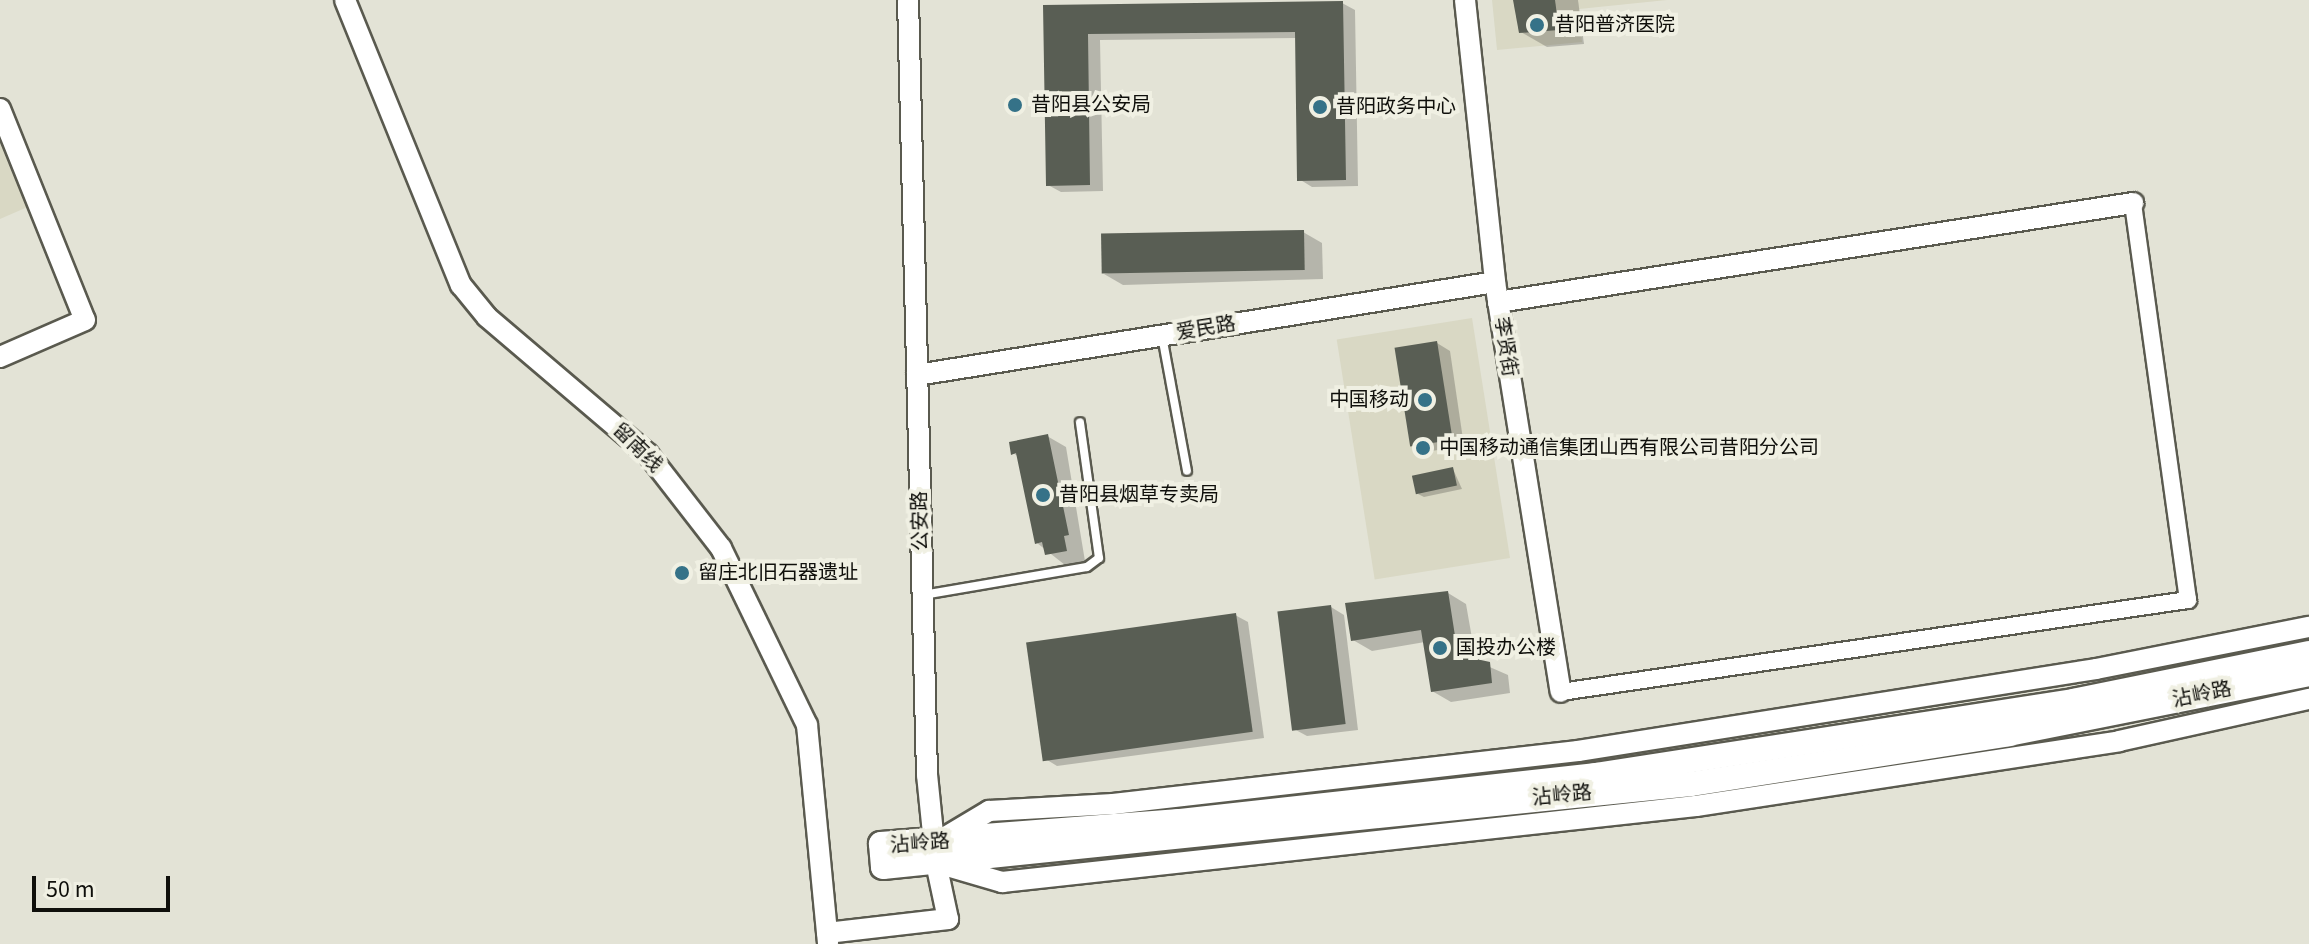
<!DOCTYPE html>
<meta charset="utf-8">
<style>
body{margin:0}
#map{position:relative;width:2309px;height:944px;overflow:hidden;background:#e3e3d6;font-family:"Source Sans 3","Noto Sans SC",sans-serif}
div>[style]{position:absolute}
.built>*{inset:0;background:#d9d8c4;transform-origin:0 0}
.shadow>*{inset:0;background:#0003}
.building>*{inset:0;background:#595e54;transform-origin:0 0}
.roads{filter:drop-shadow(2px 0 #5a5a4f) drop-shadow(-2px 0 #5a5a4f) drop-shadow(0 2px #5a5a4f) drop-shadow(0 -2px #5a5a4f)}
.service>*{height:8px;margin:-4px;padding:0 4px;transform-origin:4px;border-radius:4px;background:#fff}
.minor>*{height:16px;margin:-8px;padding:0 8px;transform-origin:8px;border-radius:8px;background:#fff}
.tertiary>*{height:20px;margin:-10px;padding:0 10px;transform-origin:10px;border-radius:10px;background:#fff}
.secondary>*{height:24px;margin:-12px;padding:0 12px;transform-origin:12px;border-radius:12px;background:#fff}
.dots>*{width:22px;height:22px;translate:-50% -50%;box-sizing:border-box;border:4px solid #f0f0e3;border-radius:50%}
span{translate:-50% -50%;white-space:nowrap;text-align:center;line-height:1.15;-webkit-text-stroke:8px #f0f0e3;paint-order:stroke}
.poi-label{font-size:20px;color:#0f0f0b}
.left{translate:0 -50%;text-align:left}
.right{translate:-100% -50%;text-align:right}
.street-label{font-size:20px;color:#0f0f0b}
.scale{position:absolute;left:32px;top:876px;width:138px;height:36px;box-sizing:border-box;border:4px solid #0f0f0b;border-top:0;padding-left:10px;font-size:24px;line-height:28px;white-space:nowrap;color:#0f0f0b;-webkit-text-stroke:6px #f0f0e3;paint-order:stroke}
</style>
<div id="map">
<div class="built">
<div style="clip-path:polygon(1492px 0,1667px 0,1579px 9px,1582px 42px,1497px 50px)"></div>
<div style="clip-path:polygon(0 112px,39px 202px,0 219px)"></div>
<div style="left:1472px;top:318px;width:243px;height:137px;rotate:81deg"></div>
</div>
<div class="shadow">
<div style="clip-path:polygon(1515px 0,1578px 0,1584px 44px,1547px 47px,1521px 32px)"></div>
<div style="clip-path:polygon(1342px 3px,1355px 10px,1358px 186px,1312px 187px,1299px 179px,1297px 38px,1100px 40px,1103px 191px,1061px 192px,1048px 185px,1045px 7px)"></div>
<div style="clip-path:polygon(1303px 232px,1322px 243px,1323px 279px,1123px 285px,1104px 274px)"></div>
<div style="clip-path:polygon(1437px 343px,1450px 351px,1464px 446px,1425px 452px,1412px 445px)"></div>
<div style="clip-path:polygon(1047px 436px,1066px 447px,1085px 561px,1065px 565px,1037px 543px,1019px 457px,1013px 453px)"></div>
<div style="clip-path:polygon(1453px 469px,1462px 489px,1424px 497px,1418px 494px)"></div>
<div style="clip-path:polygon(1448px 593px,1466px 604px,1476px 661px,1508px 675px,1510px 693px,1451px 702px,1432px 691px,1425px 642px,1372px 651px,1353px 640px)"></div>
<div style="clip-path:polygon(1331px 607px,1344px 615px,1358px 730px,1307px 736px,1294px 729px)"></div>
<div style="clip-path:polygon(1235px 615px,1248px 622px,1264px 738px,1057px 766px,1044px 758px)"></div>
</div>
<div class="building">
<div style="clip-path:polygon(1513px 0,1555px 0,1559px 30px,1519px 33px)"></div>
<div style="clip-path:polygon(1343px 1px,1346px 180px,1297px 181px,1295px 32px,1088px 34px,1090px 185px,1046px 186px,1043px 5px)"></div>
<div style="left:1304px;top:230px;width:40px;height:203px;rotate:89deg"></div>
<div style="left:1437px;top:341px;width:100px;height:43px;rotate:81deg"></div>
<div style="clip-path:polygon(1048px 434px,1069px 535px,1064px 536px,1067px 551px,1045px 555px,1042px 542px,1035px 544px,1016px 453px,1011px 455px,1009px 442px)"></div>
<div style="left:1453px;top:467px;width:19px;height:42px;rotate:78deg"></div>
<div style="clip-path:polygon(1448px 591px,1458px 655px,1490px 662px,1492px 683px,1431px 692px,1421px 630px,1351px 641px,1345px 603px)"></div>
<div style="left:1331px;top:605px;width:120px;height:54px;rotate:83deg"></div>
<div style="left:1236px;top:613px;width:120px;height:212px;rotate:82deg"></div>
</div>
<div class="roads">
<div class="service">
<div style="left:1162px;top:336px;width:137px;rotate:79.5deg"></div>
<div style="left:923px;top:595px;width:166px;rotate:-9.7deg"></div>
<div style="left:1087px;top:567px;width:15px;rotate:-37deg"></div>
<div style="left:1099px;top:558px;width:137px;rotate:-98deg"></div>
</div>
<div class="minor">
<div style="left:1561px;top:692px;width:634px;rotate:-8.35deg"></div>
<div style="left:2188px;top:600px;width:401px;rotate:-97.9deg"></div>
</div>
<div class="tertiary">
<div style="left:345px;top:0;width:308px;rotate:67.9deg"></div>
<div style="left:461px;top:285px;width:41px;rotate:50.9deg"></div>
<div style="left:487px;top:317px;width:211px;rotate:40.4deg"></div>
<div style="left:648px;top:454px;width:119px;rotate:52.2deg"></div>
<div style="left:721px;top:548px;width:197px;rotate:64.1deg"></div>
<div style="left:807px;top:725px;width:220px;rotate:84.5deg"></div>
<div style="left:1465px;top:0;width:284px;rotate:83.9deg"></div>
<div style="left:1495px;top:282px;width:415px;rotate:80.9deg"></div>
<div style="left:0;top:109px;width:227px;rotate:68.1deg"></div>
<div style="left:85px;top:320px;width:93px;rotate:156.5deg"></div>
<div style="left:1498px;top:302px;width:643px;rotate:-8.86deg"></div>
<div style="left:917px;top:375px;width:585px;rotate:-9.14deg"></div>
<div style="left:942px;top:839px;width:55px;rotate:-30.8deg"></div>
<div style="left:989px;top:811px;width:124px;rotate:-3.2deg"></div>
<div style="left:1113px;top:804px;width:468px;rotate:-6.5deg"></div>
<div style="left:1578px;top:751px;width:524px;rotate:-9deg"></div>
<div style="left:2096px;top:669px;width:217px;rotate:-11.2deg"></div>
<div style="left:940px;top:864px;width:65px;rotate:16.2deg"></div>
<div style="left:1002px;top:882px;width:698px;rotate:-6.25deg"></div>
<div style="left:1696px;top:806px;width:428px;rotate:-8.7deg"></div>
<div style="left:2119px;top:741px;width:195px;rotate:-12.5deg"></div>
<div style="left:827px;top:933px;width:122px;rotate:-6.6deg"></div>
<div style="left:948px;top:919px;width:57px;rotate:-102.1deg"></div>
<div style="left:936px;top:863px;width:88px;rotate:-95.8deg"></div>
<div style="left:927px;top:775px;width:775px;rotate:-91.4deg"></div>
</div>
<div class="secondary">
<div style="left:2309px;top:653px;width:240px;rotate:168.5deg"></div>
<div style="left:2074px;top:701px;width:484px;rotate:171.2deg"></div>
<div style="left:1596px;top:775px;width:420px;rotate:173.7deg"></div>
<div style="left:1179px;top:821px;width:299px;rotate:175.6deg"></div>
<div style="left:881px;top:844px;width:23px;rotate:85deg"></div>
<div style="left:883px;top:867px;width:812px;rotate:-5.87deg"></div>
<div style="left:1691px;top:784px;width:322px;rotate:-8.9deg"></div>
<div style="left:2009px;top:734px;width:306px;rotate:-11.3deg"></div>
</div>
</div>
<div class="dots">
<div style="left:1537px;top:25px;background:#357288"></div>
<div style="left:1015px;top:105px;background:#357288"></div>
<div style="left:1320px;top:107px;background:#357288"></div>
<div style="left:1425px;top:400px;background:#357288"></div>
<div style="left:1423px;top:448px;background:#357288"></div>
<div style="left:1043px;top:495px;background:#357288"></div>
<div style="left:682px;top:573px;background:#357288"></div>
<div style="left:1440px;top:648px;background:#357288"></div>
</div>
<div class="poi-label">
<span class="left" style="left:1555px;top:25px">昔阳普济医院</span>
<span class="left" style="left:1031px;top:105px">昔阳县公安局</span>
<span class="left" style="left:1336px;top:107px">昔阳政务中心</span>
<span class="right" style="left:1409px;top:400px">中国移动</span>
<span class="left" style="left:1439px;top:448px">中国移动通信集团山西有限公司昔阳分公司</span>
<span class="left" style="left:1059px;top:495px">昔阳县烟草专卖局</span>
<span class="left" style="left:698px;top:573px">留庄北旧石器遗址</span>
<span class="left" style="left:1456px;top:648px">国投办公楼</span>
</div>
<div class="street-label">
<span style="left:1206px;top:329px;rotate:-9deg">爱民路</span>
<span style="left:1505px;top:347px;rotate:81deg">李贤街</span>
<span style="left:637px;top:448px;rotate:44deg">留南线</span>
<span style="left:921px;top:521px;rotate:-91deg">公安路</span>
<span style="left:2202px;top:695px;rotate:-11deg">沾岭路</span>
<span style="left:1562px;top:796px;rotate:-5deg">沾岭路</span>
<span style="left:920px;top:844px;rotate:-4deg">沾岭路</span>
</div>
<div class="scale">50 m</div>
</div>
